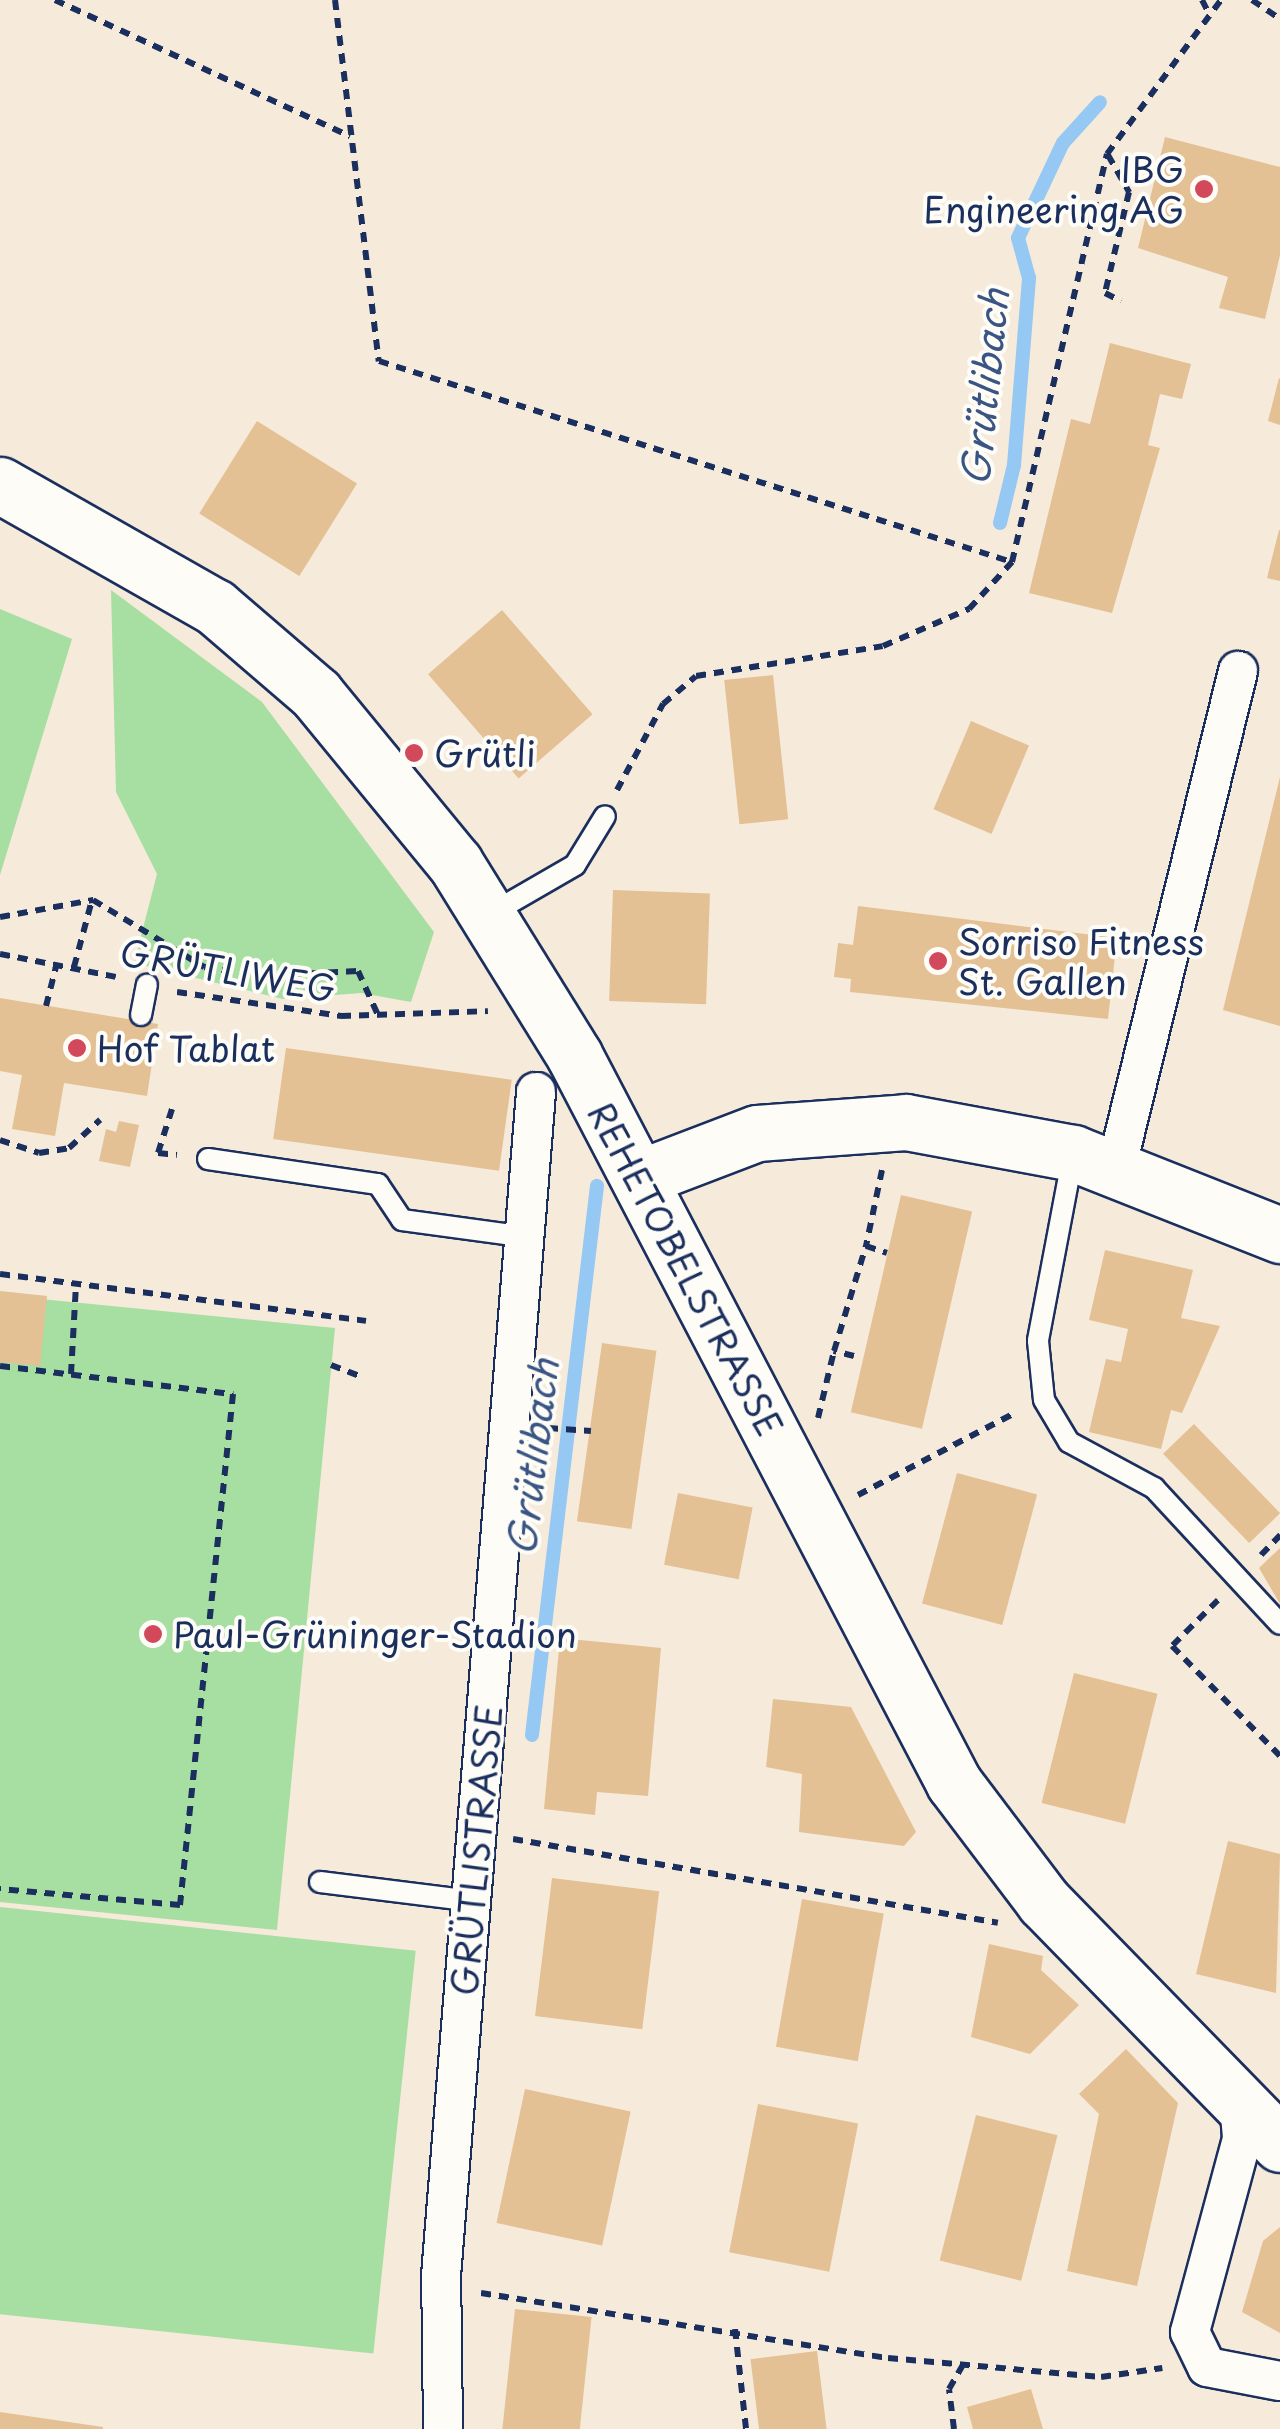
<!DOCTYPE html>
<meta charset="utf-8">
<style>
body{margin:0}
#map{position:relative;width:1280px;height:2429px;overflow:hidden;background:#f6eada;font-family:"Playpen Sans",sans-serif}
div>[style]{position:absolute}
.green>*{inset:0;background:#a7dea1;transform-origin:0 0}
.stream>*{height:14px;margin:-7px;padding:0 7px;transform-origin:7px;border-radius:7px;background:#95c8f2}
.building>*{inset:0;background:#e4c095;transform-origin:0 0}
.path>*{height:6px;margin-top:-3px;transform-origin:0;background:repeating-linear-gradient(90deg,#1b2f5e 0 10px,transparent 0 18px)}
.roads{filter:drop-shadow(2px 0 #1b2f5e) drop-shadow(-2px 0 #1b2f5e) drop-shadow(0 2px #1b2f5e) drop-shadow(0 -2px #1b2f5e)}
.lane>*{height:20px;margin:-10px;padding:0 10px;transform-origin:10px;border-radius:10px;background:#fdfcf7}
.street>*{height:38px;margin:-19px;padding:0 19px;transform-origin:19px;border-radius:19px;background:#fdfcf7}
.secondary>*{height:55px;margin:-27.5px;padding:0 27.5px;transform-origin:27.5px;border-radius:27.5px;background:#fdfcf7}
.dots>*{width:28px;height:28px;translate:-50% -50%;box-sizing:border-box;border:5px solid #fdfcf7;border-radius:50%}
span{translate:-50% -50%;white-space:nowrap;text-align:center;line-height:1.15;-webkit-text-stroke:8px #fdfcf7;paint-order:stroke}
.poi-label{font-size:35px;color:#1b2f5e}
.right{translate:-100% -50%;text-align:right}
.left{translate:0 -50%;text-align:left}
.street-label{font-size:35px;color:#1b2f5e}
.water-label{font-size:38px;color:#3a5583;font-style:italic}
</style>
<div id="map">
<div class="green">
<div style="clip-path:polygon(111px 590px,262px 702px,434px 932px,411px 1002px,361px 993px,283px 999px,134px 963px,157px 874px,116px 792px)"></div>
<div style="clip-path:polygon(0 609px,72px 639px,0 875px)"></div>
<div style="clip-path:polygon(0 1295px,335px 1328px,277px 1930px,0 1902px)"></div>
<div style="left:0;top:1907px;width:418px;height:405px;rotate:6deg"></div>
</div>
<div class="stream">
<div style="left:1000px;top:523px;width:60px;rotate:-76.4deg"></div>
<div style="left:1014px;top:465px;width:188px;rotate:-85.4deg"></div>
<div style="left:1029px;top:278px;width:41px;rotate:-105.4deg"></div>
<div style="left:1018px;top:238px;width:105px;rotate:-64.7deg"></div>
<div style="left:1063px;top:143px;width:55px;rotate:-47.9deg"></div>
<div style="left:532px;top:1735px;width:553px;rotate:-83.25deg"></div>
</div>
<div class="building">
<div style="clip-path:polygon(1165px 137px,1280px 167px,1280px 255px,1265px 319px,1219px 308px,1228px 277px,1138px 248px)"></div>
<div style="clip-path:polygon(1110px 343px,1191px 364px,1182px 399px,1160px 394px,1148px 445px,1160px 448px,1112px 613px,1029px 593px,1071px 419px,1090px 424px)"></div>
<div style="clip-path:polygon(1279px 378px,1280px 379px,1280px 425px,1268px 421px)"></div>
<div style="left:257px;top:421px;width:118px;height:109px;rotate:32deg"></div>
<div style="clip-path:polygon(1279px 530px,1280px 530px,1280px 581px,1267px 578px)"></div>
<div style="left:502px;top:610px;width:138px;height:98px;rotate:49deg"></div>
<div style="left:773px;top:675px;width:145px;height:49px;rotate:84deg"></div>
<div style="left:971px;top:721px;width:63px;height:96px;rotate:23deg"></div>
<div style="clip-path:polygon(1280px 777px,1280px 1026px,1223px 1010px)"></div>
<div style="left:613px;top:890px;width:97px;height:111px;rotate:2deg"></div>
<div style="clip-path:polygon(858px 906px,1117px 938px,1108px 1019px,850px 992px,851px 979px,834px 977px,838px 943px,853px 945px)"></div>
<div style="clip-path:polygon(0 998px,158px 1024px,147px 1096px,64px 1083px,55px 1136px,12px 1129px,22px 1075px,0 1071px)"></div>
<div style="left:286px;top:1048px;width:228px;height:92px;rotate:8deg"></div>
<div style="clip-path:polygon(119px 1121px,139px 1125px,130px 1167px,99px 1161px,106px 1129px,116px 1132px)"></div>
<div style="left:901px;top:1195px;width:73px;height:223px;rotate:13deg"></div>
<div style="clip-path:polygon(1105px 1250px,1193px 1270px,1181px 1318px,1220px 1326px,1182px 1413px,1171px 1410px,1161px 1449px,1089px 1432px,1106px 1359px,1121px 1362px,1128px 1329px,1089px 1320px)"></div>
<div style="clip-path:polygon(0 1291px,47px 1296px,40px 1366px,0 1362px)"></div>
<div style="left:602px;top:1343px;width:55px;height:180px;rotate:8deg"></div>
<div style="left:1194px;top:1424px;width:124px;height:43px;rotate:46deg"></div>
<div style="left:957px;top:1473px;width:83px;height:135px;rotate:15deg"></div>
<div style="left:678px;top:1493px;width:76px;height:73px;rotate:11deg"></div>
<div style="clip-path:polygon(1280px 1548px,1280px 1604px,1259px 1568px)"></div>
<div style="clip-path:polygon(560px 1638px,661px 1648px,648px 1796px,597px 1792px,595px 1815px,544px 1809px)"></div>
<div style="left:1074px;top:1673px;width:86px;height:134px;rotate:14deg"></div>
<div style="clip-path:polygon(773px 1699px,851px 1707px,916px 1832px,904px 1846px,799px 1832px,802px 1774px,766px 1767px)"></div>
<div style="clip-path:polygon(1228px 1841px,1280px 1854px,1276px 1993px,1196px 1974px)"></div>
<div style="left:552px;top:1878px;width:108px;height:139px;rotate:7deg"></div>
<div style="left:802px;top:1899px;width:83px;height:150px;rotate:10deg"></div>
<div style="clip-path:polygon(989px 1944px,1043px 1956px,1041px 1970px,1079px 2005px,1030px 2054px,971px 2037px)"></div>
<div style="clip-path:polygon(1126px 2049px,1178px 2103px,1137px 2286px,1067px 2271px,1099px 2114px,1079px 2094px)"></div>
<div style="left:525px;top:2089px;width:108px;height:137px;rotate:12deg"></div>
<div style="left:758px;top:2104px;width:102px;height:151px;rotate:11deg"></div>
<div style="left:976px;top:2115px;width:84px;height:150px;rotate:14deg"></div>
<div style="clip-path:polygon(1280px 2227px,1280px 2333px,1242px 2312px,1263px 2241px)"></div>
<div style="left:515px;top:2309px;width:77px;height:121px;rotate:6deg"></div>
<div style="left:817px;top:2351px;width:79px;height:67px;rotate:83deg"></div>
<div style="clip-path:polygon(1031px 2389px,1043px 2429px,973px 2429px,967px 2407px)"></div>
<div style="clip-path:polygon(0 2412px,103px 2427px,103px 2429px,0 2429px)"></div>
</div>
<div class="path">
<div style="left:55px;top:0;width:325px;rotate:24.8deg"></div>
<div style="left:335px;top:0;width:364px;rotate:83.1deg"></div>
<div style="left:379px;top:361px;width:664px;rotate:17.62deg"></div>
<div style="left:1202px;top:0;width:16px;rotate:63deg"></div>
<div style="left:1252px;top:0;width:34px;rotate:34deg"></div>
<div style="left:1108px;top:155px;width:43px;rotate:60.4deg"></div>
<div style="left:1129px;top:192px;width:104px;rotate:103.4deg"></div>
<div style="left:1105px;top:293px;width:18px;rotate:27deg"></div>
<div style="left:617px;top:790px;width:98px;rotate:-61.9deg"></div>
<div style="left:663px;top:704px;width:43px;rotate:-40.3deg"></div>
<div style="left:696px;top:676px;width:189px;rotate:-9.1deg"></div>
<div style="left:883px;top:646px;width:94px;rotate:-23.3deg"></div>
<div style="left:969px;top:609px;width:64px;rotate:-47.5deg"></div>
<div style="left:1012px;top:562px;width:419px;rotate:-76.9deg"></div>
<div style="left:1107px;top:154px;width:192px;rotate:-53.5deg"></div>
<div style="left:0;top:917px;width:95px;rotate:-10.4deg"></div>
<div style="left:93px;top:900px;width:130px;rotate:31.1deg"></div>
<div style="left:204px;top:967px;width:53px;rotate:9.8deg"></div>
<div style="left:256px;top:976px;width:102px;rotate:-2.8deg"></div>
<div style="left:358px;top:971px;width:48px;rotate:65.6deg"></div>
<div style="left:0;top:954px;width:118px;rotate:11.2deg"></div>
<div style="left:74px;top:967px;width:69px;rotate:-75deg"></div>
<div style="left:177px;top:992px;width:166px;rotate:8.3deg"></div>
<div style="left:341px;top:1016px;width:147px;rotate:-1.9deg"></div>
<div style="left:46px;top:1006px;width:44px;rotate:-75.7deg"></div>
<div style="left:172px;top:1109px;width:46px;rotate:107.7deg"></div>
<div style="left:158px;top:1153px;width:19px;rotate:6deg"></div>
<div style="left:0;top:1140px;width:41px;rotate:18.4deg"></div>
<div style="left:39px;top:1153px;width:30px;rotate:-9deg"></div>
<div style="left:69px;top:1148px;width:42px;rotate:-42.1deg"></div>
<div style="left:882px;top:1170px;width:78px;rotate:101.9deg"></div>
<div style="left:866px;top:1246px;width:22px;rotate:18deg"></div>
<div style="left:0;top:1274px;width:369px;rotate:7.3deg"></div>
<div style="left:854px;top:1356px;width:21px;rotate:-166deg"></div>
<div style="left:834px;top:1351px;width:110px;rotate:-73.1deg"></div>
<div style="left:331px;top:1365px;width:33px;rotate:21deg"></div>
<div style="left:0;top:1366px;width:235px;rotate:6.9deg"></div>
<div style="left:233px;top:1394px;width:514px;rotate:95.92deg"></div>
<div style="left:180px;top:1905px;width:181px;rotate:-174.9deg"></div>
<div style="left:71px;top:1374px;width:90px;rotate:-86.8deg"></div>
<div style="left:818px;top:1418px;width:69px;rotate:-76.6deg"></div>
<div style="left:548px;top:1428px;width:43px;rotate:4deg"></div>
<div style="left:858px;top:1495px;width:177px;rotate:-27.6deg"></div>
<div style="left:1261px;top:1555px;width:28px;rotate:-46deg"></div>
<div style="left:1218px;top:1600px;width:65px;rotate:135deg"></div>
<div style="left:1172px;top:1646px;width:154px;rotate:45.5deg"></div>
<div style="left:513px;top:1839px;width:492px;rotate:9.8deg"></div>
<div style="left:481px;top:2293px;width:412px;rotate:9.1deg"></div>
<div style="left:888px;top:2358px;width:214px;rotate:5.1deg"></div>
<div style="left:1101px;top:2377px;width:62px;rotate:-8.4deg"></div>
<div style="left:735px;top:2329px;width:101px;rotate:83.7deg"></div>
<div style="left:954px;top:2429px;width:40px;rotate:-97.1deg"></div>
<div style="left:949px;top:2389px;width:28px;rotate:-60deg"></div>
</div>
<div class="roads">
<div class="lane">
<div style="left:492px;top:913px;width:96px;rotate:-30deg"></div>
<div style="left:575px;top:865px;width:57px;rotate:-58.5deg"></div>
<div style="left:141px;top:1015px;width:31px;rotate:-79deg"></div>
<div style="left:1073px;top:1155px;width:189px;rotate:100.7deg"></div>
<div style="left:1038px;top:1341px;width:59px;rotate:84.2deg"></div>
<div style="left:1044px;top:1400px;width:49px;rotate:59.2deg"></div>
<div style="left:1069px;top:1442px;width:97px;rotate:28.4deg"></div>
<div style="left:1154px;top:1488px;width:185px;rotate:47.2deg"></div>
<div style="left:208px;top:1159px;width:172px;rotate:8.4deg"></div>
<div style="left:378px;top:1184px;width:43px;rotate:56.3deg"></div>
<div style="left:402px;top:1220px;width:125px;rotate:7.8deg"></div>
<div style="left:320px;top:1882px;width:153px;rotate:7.1deg"></div>
</div>
<div class="street">
<div style="left:1116px;top:1169px;width:513px;rotate:-76.23deg"></div>
<div style="left:1239px;top:2103px;width:36px;rotate:85deg"></div>
<div style="left:1242px;top:2139px;width:200px;rotate:105.1deg"></div>
<div style="left:1190px;top:2332px;width:39px;rotate:64deg"></div>
<div style="left:1207px;top:2367px;width:74px;rotate:10.9deg"></div>
<div style="left:443px;top:2429px;width:153px;rotate:-90.7deg"></div>
<div style="left:441px;top:2276px;width:1188px;rotate:-85.41deg"></div>
</div>
<div class="secondary">
<div style="left:0;top:485px;width:247px;rotate:29.6deg"></div>
<div style="left:215px;top:607px;width:133px;rotate:40.7deg"></div>
<div style="left:316px;top:694px;width:219px;rotate:50.6deg"></div>
<div style="left:455px;top:863px;width:226px;rotate:58.2deg"></div>
<div style="left:574px;top:1055px;width:821px;rotate:62.44deg"></div>
<div style="left:954px;top:1783px;width:149px;rotate:52.9deg"></div>
<div style="left:1044px;top:1902px;width:338px;rotate:45.7deg"></div>
<div style="left:639px;top:1178px;width:126px;rotate:-20.9deg"></div>
<div style="left:757px;top:1133px;width:149px;rotate:-4.2deg"></div>
<div style="left:906px;top:1122px;width:170px;rotate:10.5deg"></div>
<div style="left:1073px;top:1153px;width:223px;rotate:21.6deg"></div>
</div>
</div>
<div class="dots">
<div style="left:1204px;top:189px;background:#d1495b"></div>
<div style="left:414px;top:753px;background:#d1495b"></div>
<div style="left:938px;top:961px;background:#d1495b"></div>
<div style="left:77px;top:1048px;background:#d1495b"></div>
<div style="left:153px;top:1634px;background:#d1495b"></div>
</div>
<div class="poi-label">
<span class="right" style="left:1184px;top:189px">IBG<br>Engineering AG</span>
<span class="left" style="left:434px;top:753px">Grütli</span>
<span class="left" style="left:958px;top:961px">Sorriso Fitness<br>St. Gallen</span>
<span class="left" style="left:97px;top:1048px">Hof Tablat</span>
<span class="left" style="left:173px;top:1634px">Paul-Grüninger-Stadion</span>
</div>
<div class="street-label">
<span style="left:228px;top:970px;rotate:10deg">GRÜTLIWEG</span>
<span style="left:686px;top:1269px;rotate:62deg">REHETOBELSTRASSE</span>
<span style="left:476px;top:1850px;rotate:-85deg">GRÜTLISTRASSE</span>
</div>
<div class="water-label">
<span style="left:984px;top:387px;rotate:-84deg">Grütlibach</span>
<span style="left:532px;top:1457px;rotate:-83deg">Grütlibach</span>
</div>
</div>
